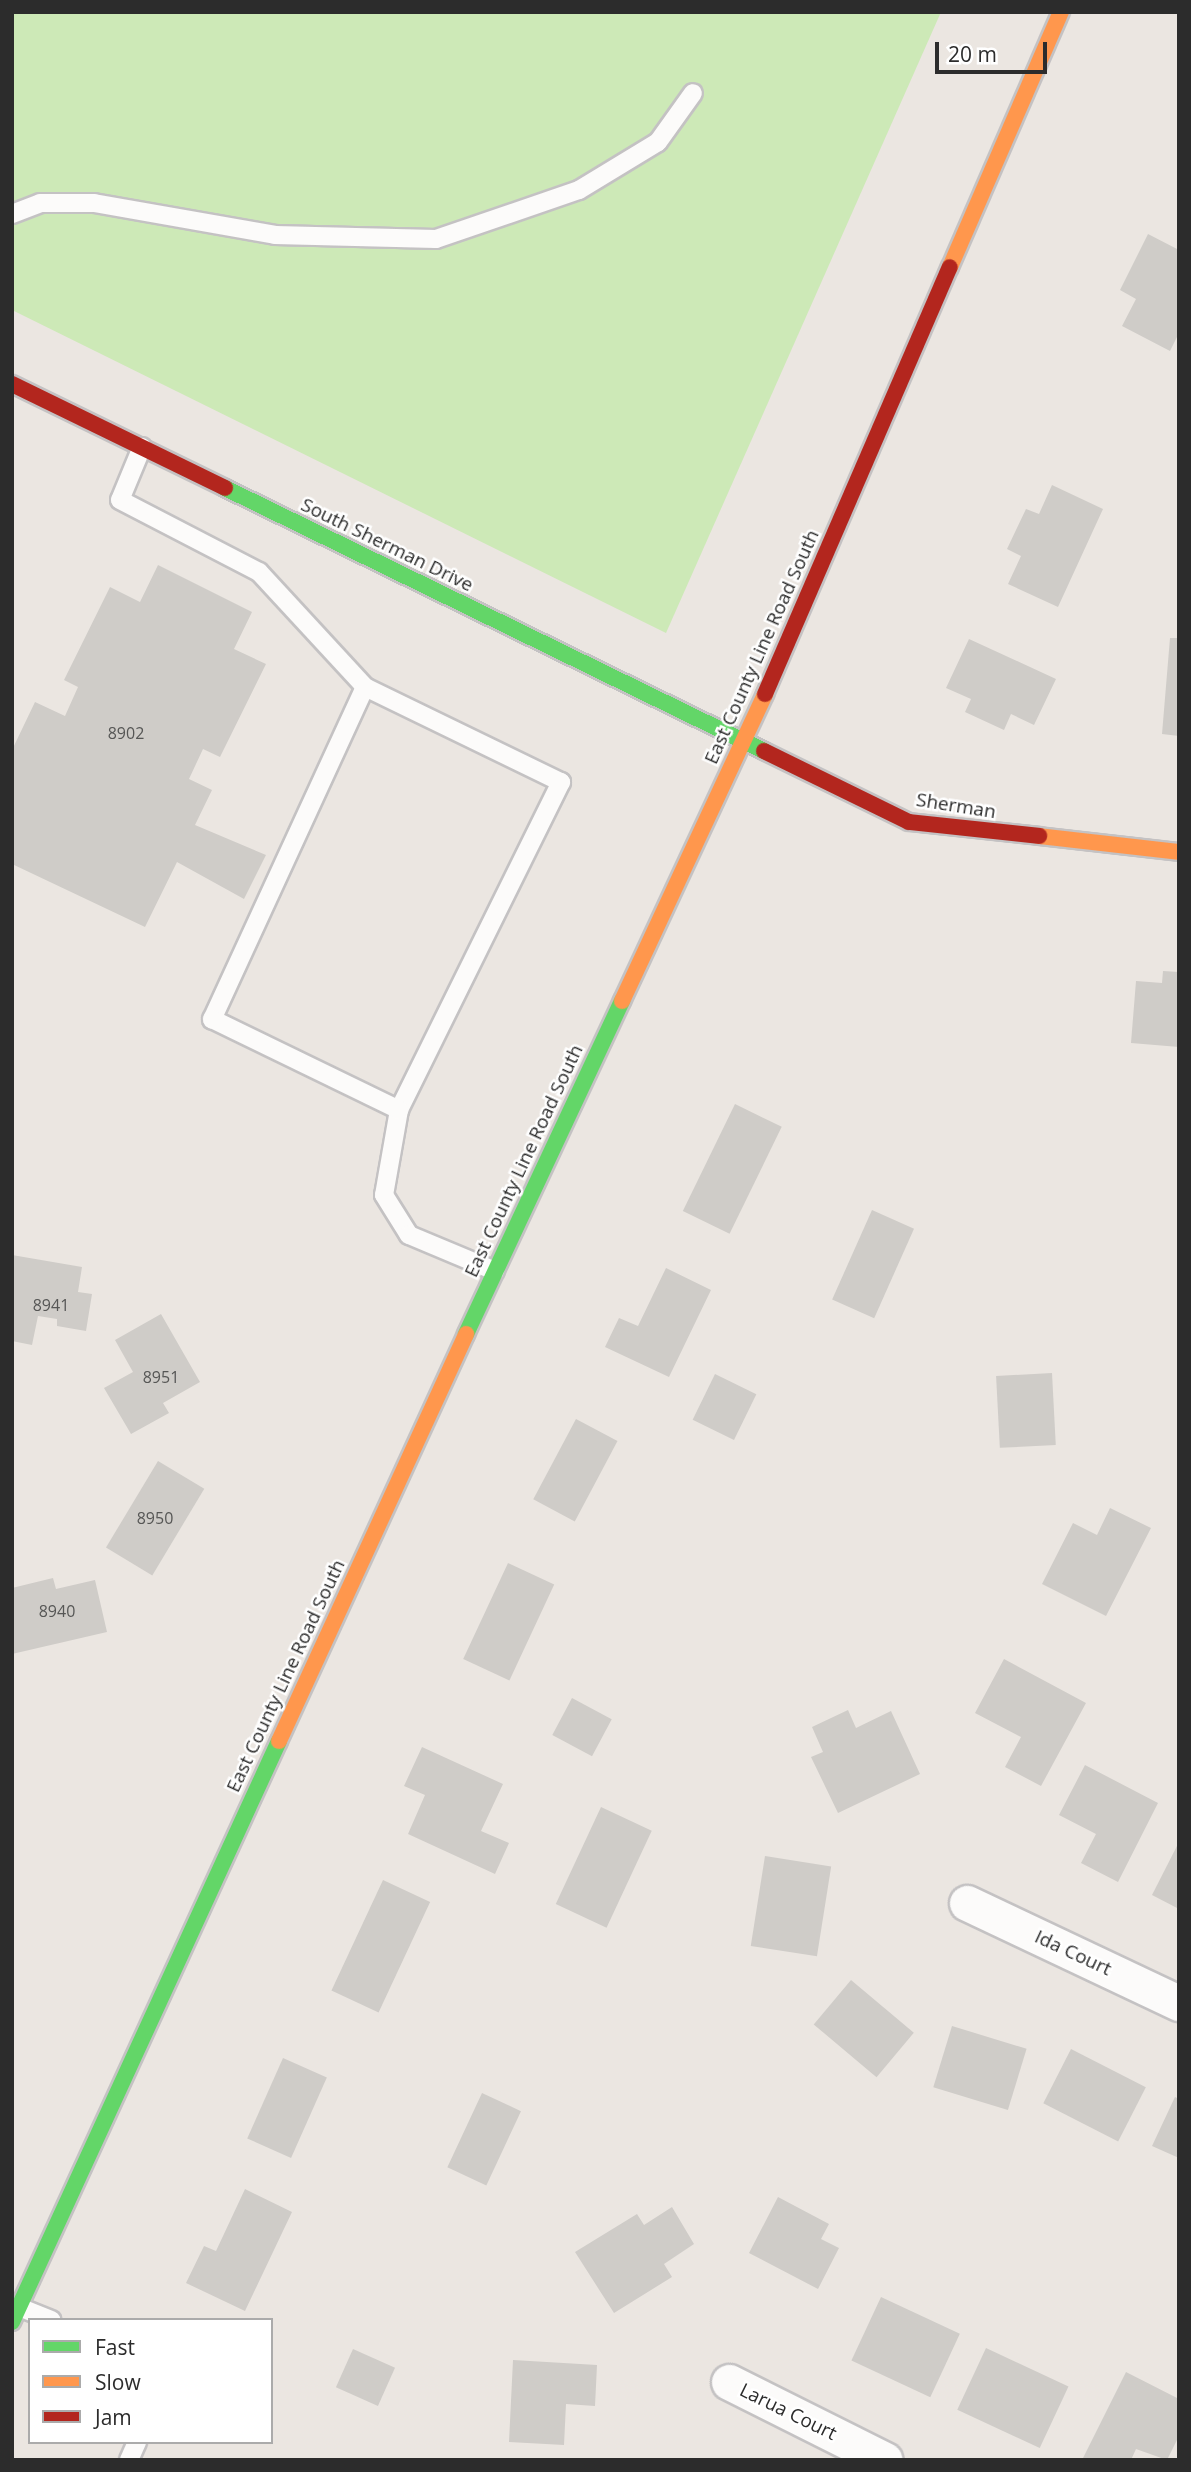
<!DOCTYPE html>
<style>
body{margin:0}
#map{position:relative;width:1191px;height:2472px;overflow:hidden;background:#ebe6e1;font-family:"Open Sans",sans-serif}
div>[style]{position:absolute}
.green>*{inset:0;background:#cde9b7}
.building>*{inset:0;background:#cfccc8;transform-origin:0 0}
.roads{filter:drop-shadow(2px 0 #c4c2c3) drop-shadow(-2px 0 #c4c2c3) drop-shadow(0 2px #c4c2c3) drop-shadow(0 -2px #c4c2c3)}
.lane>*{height:18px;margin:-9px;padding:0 9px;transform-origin:9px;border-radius:9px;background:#fcfbfa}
.street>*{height:35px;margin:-17.5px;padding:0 17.5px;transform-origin:17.5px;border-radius:17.5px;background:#fcfbfa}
.fast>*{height:16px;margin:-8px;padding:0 8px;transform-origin:8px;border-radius:8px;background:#63d668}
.slow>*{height:16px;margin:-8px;padding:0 8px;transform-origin:8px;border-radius:8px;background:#ff974d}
.jam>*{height:16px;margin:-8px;padding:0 8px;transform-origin:8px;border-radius:8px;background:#b3261e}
span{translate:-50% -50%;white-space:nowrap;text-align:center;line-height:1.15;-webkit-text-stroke:5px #fff;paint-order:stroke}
.number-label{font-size:16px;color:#565655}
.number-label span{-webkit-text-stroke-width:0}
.street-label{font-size:19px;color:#2c2c2c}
.frame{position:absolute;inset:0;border:14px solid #2c2c2c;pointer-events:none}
.legend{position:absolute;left:28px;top:2318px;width:245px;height:126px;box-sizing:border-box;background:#fff;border:2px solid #ababab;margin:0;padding:9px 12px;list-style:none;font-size:21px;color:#2c2c2c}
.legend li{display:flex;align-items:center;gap:14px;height:35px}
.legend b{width:35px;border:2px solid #ababab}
.scale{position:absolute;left:935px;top:42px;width:112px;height:32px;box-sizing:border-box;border:4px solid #2c2c2c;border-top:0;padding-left:9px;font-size:21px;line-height:24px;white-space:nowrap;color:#2c2c2c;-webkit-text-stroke:5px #fff;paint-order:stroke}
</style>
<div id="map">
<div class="green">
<div style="clip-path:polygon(12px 12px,941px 12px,666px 633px,12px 310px)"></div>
</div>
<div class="building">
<div style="clip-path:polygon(1148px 234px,1179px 250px,1179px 333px,1170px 351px,1122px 326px,1136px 299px,1120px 290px)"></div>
<div style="clip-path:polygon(1052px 485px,1103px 509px,1058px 607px,1008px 584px,1021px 556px,1007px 549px,1026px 509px,1039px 514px)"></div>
<div style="clip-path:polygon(158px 565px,252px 612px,234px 649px,266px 664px,220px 757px,203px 749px,189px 779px,212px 790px,195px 825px,266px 855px,244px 899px,177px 862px,145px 927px,12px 864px,12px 750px,35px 702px,65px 716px,78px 687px,64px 680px,110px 587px,140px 602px)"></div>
<div style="clip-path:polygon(1170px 638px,1179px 638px,1179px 736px,1162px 734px)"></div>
<div style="clip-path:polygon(969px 639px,1056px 679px,1034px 725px,1011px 714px,1004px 730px,965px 712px,971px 699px,946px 688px)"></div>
<div style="clip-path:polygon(1163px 971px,1179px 972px,1179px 1047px,1131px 1043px,1136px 981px,1162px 983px)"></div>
<div style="left:735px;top:1104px;width:52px;height:119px;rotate:26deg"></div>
<div style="left:872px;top:1210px;width:46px;height:98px;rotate:24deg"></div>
<div style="clip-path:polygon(12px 1255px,82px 1267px,78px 1292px,92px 1294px,86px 1331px,57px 1326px,57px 1319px,38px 1316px,32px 1345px,12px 1341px)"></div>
<div style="clip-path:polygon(666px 1268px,711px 1290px,669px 1377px,605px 1347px,619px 1318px,638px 1326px)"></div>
<div style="clip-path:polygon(161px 1314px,200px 1382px,163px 1403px,169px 1413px,131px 1434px,104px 1388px,133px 1372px,115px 1340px)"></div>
<div style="left:1052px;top:1373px;width:72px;height:56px;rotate:87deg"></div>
<div style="left:715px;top:1374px;width:46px;height:51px;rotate:26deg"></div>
<div style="left:576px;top:1419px;width:47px;height:91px;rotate:28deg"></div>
<div style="left:158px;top:1461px;width:54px;height:101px;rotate:31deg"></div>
<div style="clip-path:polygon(1110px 1508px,1151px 1528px,1106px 1616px,1042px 1584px,1073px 1523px,1097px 1535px)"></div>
<div style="left:508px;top:1563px;width:51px;height:106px;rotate:25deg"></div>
<div style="clip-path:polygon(53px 1578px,56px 1589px,95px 1580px,107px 1632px,12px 1654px,12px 1588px)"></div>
<div style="clip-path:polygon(1004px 1659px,1086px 1703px,1041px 1786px,1005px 1767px,1021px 1737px,975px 1713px)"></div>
<div style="left:572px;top:1698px;width:45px;height:42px;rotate:28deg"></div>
<div style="clip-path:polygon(848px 1710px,856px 1728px,891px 1711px,920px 1774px,838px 1813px,811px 1757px,823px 1752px,812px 1727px)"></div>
<div style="clip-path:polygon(422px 1747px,503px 1784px,481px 1831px,509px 1843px,495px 1874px,408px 1834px,425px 1795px,404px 1786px)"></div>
<div style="clip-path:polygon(1085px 1765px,1158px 1803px,1118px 1882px,1081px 1863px,1096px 1834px,1059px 1815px)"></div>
<div style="left:601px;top:1807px;width:56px;height:107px;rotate:25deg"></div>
<div style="clip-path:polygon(1179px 1842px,1179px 1909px,1152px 1895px)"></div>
<div style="left:765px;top:1856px;width:67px;height:91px;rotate:9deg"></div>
<div style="left:383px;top:1880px;width:52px;height:122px;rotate:25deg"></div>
<div style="left:851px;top:1980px;width:82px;height:58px;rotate:40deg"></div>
<div style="left:952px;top:2026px;width:78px;height:64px;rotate:17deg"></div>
<div style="left:1071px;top:2049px;width:84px;height:61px;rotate:27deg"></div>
<div style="left:283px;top:2058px;width:48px;height:88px;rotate:24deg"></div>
<div style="left:482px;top:2093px;width:43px;height:82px;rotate:25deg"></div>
<div style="clip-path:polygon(1175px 2097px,1179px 2099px,1179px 2158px,1152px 2146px)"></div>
<div style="clip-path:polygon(245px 2189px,292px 2212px,245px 2311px,186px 2283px,204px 2246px,216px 2251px)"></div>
<div style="clip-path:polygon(778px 2197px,829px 2224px,821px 2239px,839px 2248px,818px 2289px,749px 2253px)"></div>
<div style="clip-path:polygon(672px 2207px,694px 2244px,664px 2264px,672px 2277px,614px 2313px,575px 2252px,637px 2214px,644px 2225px)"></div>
<div style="left:881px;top:2297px;width:87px;height:70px;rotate:25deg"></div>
<div style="left:986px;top:2348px;width:91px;height:68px;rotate:25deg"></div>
<div style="left:353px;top:2349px;width:46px;height:42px;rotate:24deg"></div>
<div style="clip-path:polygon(513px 2360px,597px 2365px,595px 2406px,566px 2404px,564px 2445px,509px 2442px)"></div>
<div style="clip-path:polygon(1126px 2372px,1179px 2399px,1179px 2436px,1167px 2460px,1136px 2449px,1131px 2460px,1082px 2460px)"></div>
</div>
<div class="roads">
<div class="lane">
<div style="left:12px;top:214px;width:30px;rotate:-21deg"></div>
<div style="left:40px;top:203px;width:54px"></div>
<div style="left:94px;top:203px;width:184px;rotate:10deg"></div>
<div style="left:275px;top:235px;width:161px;rotate:1.4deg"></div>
<div style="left:436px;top:239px;width:151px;rotate:-18.9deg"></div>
<div style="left:579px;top:190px;width:92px;rotate:-31.3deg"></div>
<div style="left:658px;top:142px;width:60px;rotate:-54.5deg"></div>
<div style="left:142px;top:447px;width:57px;rotate:112.5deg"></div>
<div style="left:120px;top:500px;width:157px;rotate:27.4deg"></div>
<div style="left:259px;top:572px;width:156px;rotate:47.3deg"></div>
<div style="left:365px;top:687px;width:218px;rotate:25.9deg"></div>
<div style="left:561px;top:782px;width:366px;rotate:116.3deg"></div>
<div style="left:399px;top:1110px;width:86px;rotate:100deg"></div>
<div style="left:384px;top:1195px;width:47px;rotate:58deg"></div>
<div style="left:409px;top:1235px;width:93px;rotate:22.7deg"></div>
<div style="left:365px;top:687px;width:366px;rotate:114.7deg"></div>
<div style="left:212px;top:1019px;width:208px;rotate:25.9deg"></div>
<div style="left:19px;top:2307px;width:35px;rotate:22deg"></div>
<div style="left:129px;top:2460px;width:20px;rotate:-66deg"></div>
</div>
<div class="street">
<div style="left:967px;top:1903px;width:234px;rotate:25.3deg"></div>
<div style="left:729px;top:2382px;width:174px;rotate:26.6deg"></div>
</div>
<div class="fast">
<div style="left:225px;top:488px;width:600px;rotate:26.01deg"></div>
<div style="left:466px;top:1334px;width:368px;rotate:-64.9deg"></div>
<div style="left:12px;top:2322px;width:639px;rotate:-65.32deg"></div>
</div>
<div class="slow">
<div style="left:950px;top:267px;width:278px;rotate:-66.5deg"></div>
<div style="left:1039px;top:836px;width:141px;rotate:6.5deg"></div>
<div style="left:622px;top:1001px;width:339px;rotate:-65deg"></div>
<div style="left:279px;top:1741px;width:448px;rotate:-65.3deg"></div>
</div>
<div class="jam">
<div style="left:12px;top:384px;width:237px;rotate:26deg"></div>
<div style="left:765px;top:694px;width:465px;rotate:-66.6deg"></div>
<div style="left:764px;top:751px;width:161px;rotate:26.1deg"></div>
<div style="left:909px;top:822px;width:131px;rotate:6.1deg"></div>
</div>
</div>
<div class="number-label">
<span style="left:126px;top:733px">8902</span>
<span style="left:51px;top:1305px">8941</span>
<span style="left:161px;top:1377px">8951</span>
<span style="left:155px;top:1518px">8950</span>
<span style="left:57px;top:1611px">8940</span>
</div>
<div class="street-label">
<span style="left:387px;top:545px;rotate:26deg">South Sherman Drive</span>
<span style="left:762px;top:647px;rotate:-66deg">East County Line Road South</span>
<span style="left:956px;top:806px;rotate:9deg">Sherman</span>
<span style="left:524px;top:1161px;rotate:-65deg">East County Line Road South</span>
<span style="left:286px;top:1676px;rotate:-65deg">East County Line Road South</span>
<span style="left:1073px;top:1953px;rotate:25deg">Ida Court</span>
<span style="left:788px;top:2412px;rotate:26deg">Larua Court</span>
</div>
<div class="frame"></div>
<ul class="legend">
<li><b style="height:9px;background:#63d668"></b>Fast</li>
<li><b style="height:9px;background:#ff974d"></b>Slow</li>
<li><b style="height:9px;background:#b3261e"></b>Jam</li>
</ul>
<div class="scale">20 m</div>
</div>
